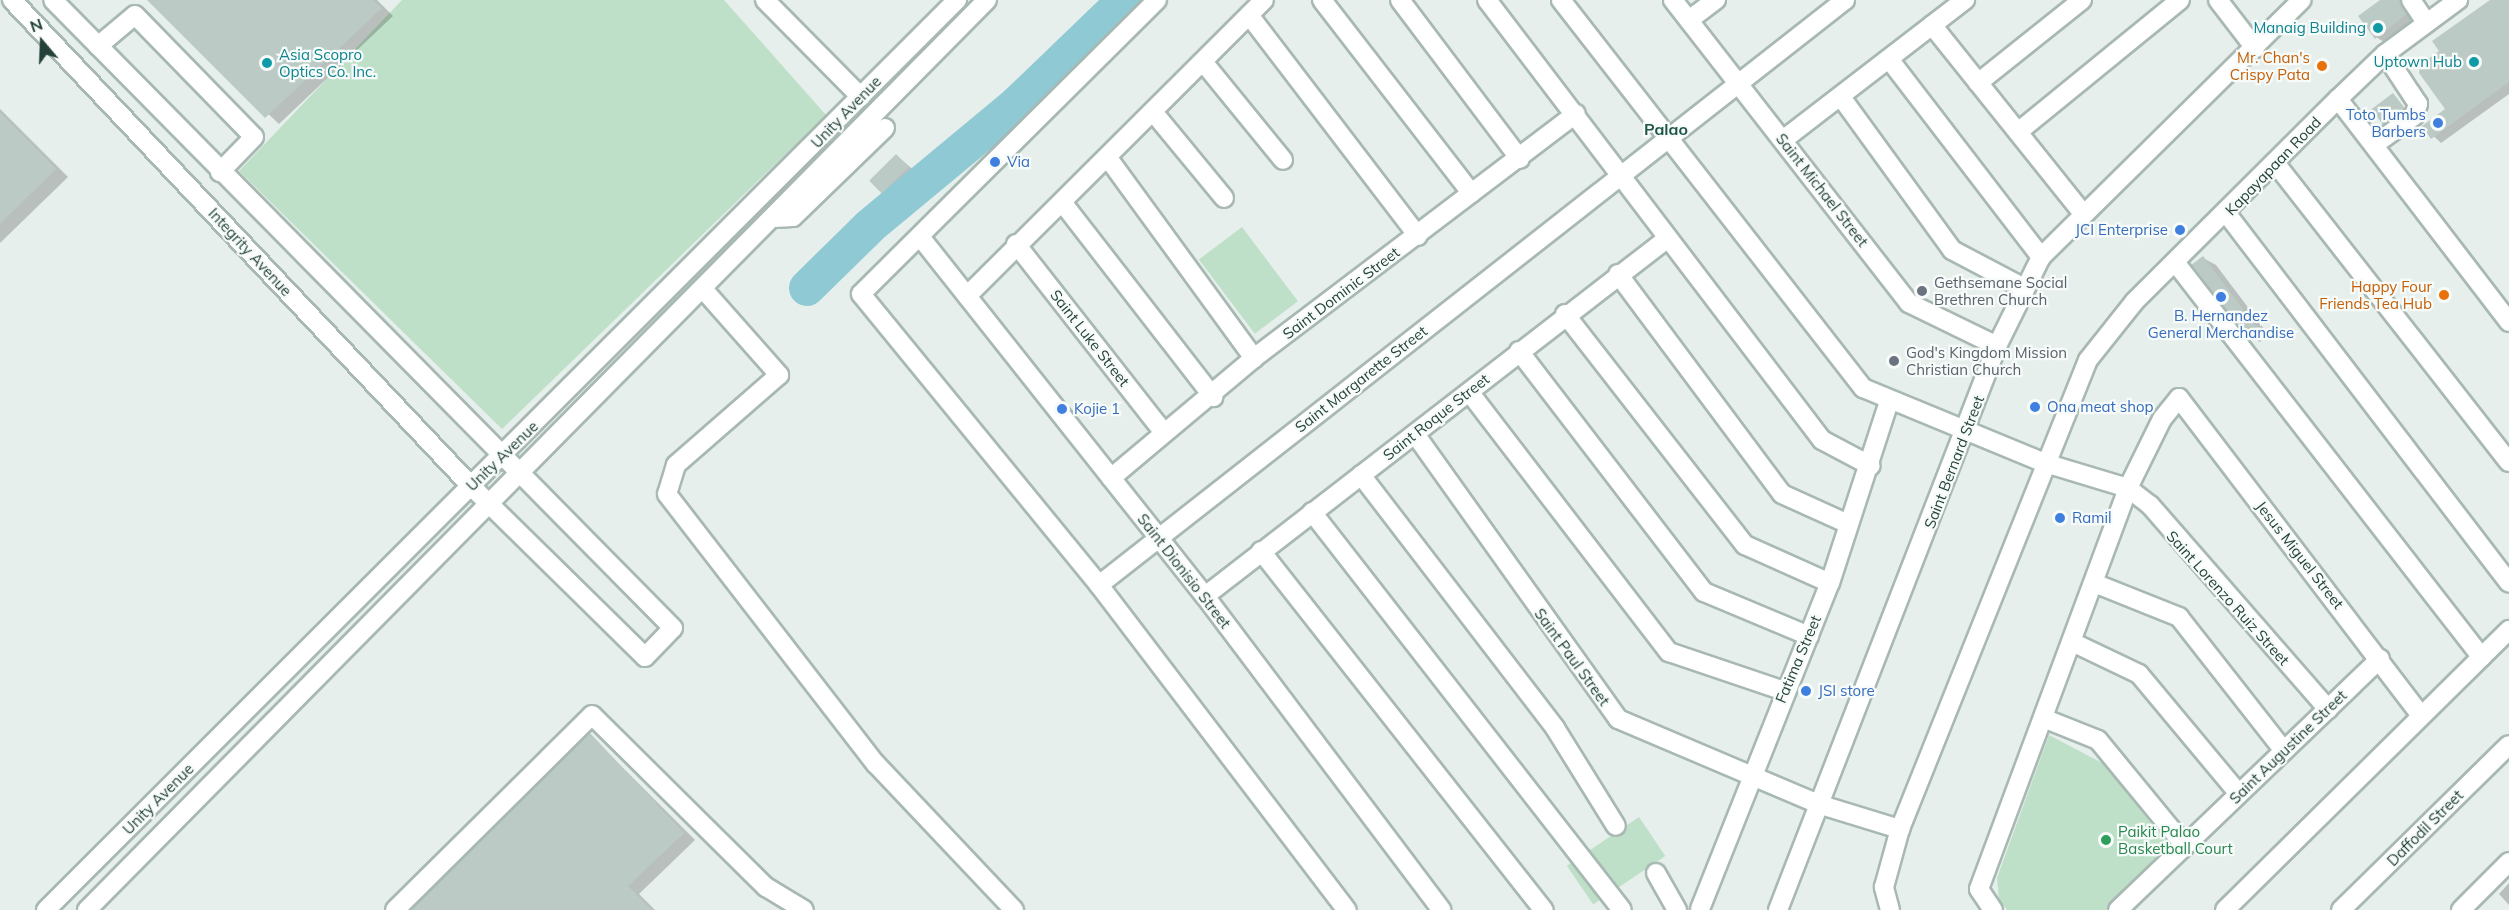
<!DOCTYPE html>
<style>
body{margin:0}
#map{position:relative;width:2509px;height:910px;overflow:hidden;background:#e6efeb;font-family:Mulish,sans-serif}
div>[style]{position:absolute}
.green>*{inset:0;background:#bfe0c8;transform-origin:0 0}
.shadow>*{inset:0;background:#0003}
.river>*{height:36px;margin:-18px;padding:0 18px;transform-origin:18px;border-radius:18px;background:#8ec9d4}
.building>*{inset:0;background:#bbcac4;transform-origin:0 0}
.roads{filter:drop-shadow(2px 0 #a8b8b2) drop-shadow(-2px 0 #a8b8b2) drop-shadow(0 2px #a8b8b2) drop-shadow(0 -2px #a8b8b2)}
.minor>*{height:18px;margin:-9px;padding:0 9px;transform-origin:9px;border-radius:9px;background:#fff}
.dots>*{width:16px;height:16px;translate:-50% -50%;box-sizing:border-box;border:3px solid #f7fbf9;border-radius:50%}
span{translate:-50% -50%;white-space:nowrap;text-align:center;line-height:1.15;-webkit-text-stroke:4.5px #f7fbf9;paint-order:stroke}
.culture-label{font-size:15px;color:#0d838f}
.right{translate:-100% -50%;text-align:right}
.left{translate:0 -50%;text-align:left}
.food-label{font-size:15px;color:#c56008}
.street-label{font-size:15px;color:#24423a}
.shop-label{font-size:15px;color:#366cbe}
.worship-label{font-size:15px;color:#5b616d}
.leisure-label{font-size:15px;color:#27864d}
.neighbourhood-label{font-size:16px;color:#1f5548;font-weight:700}
.north{position:absolute;left:12px;top:12px;width:60px;height:60px;-webkit-text-stroke:4px #f7fbf9;paint-order:stroke;rotate:341deg;font-size:16px;font-weight:700;line-height:24px;text-align:center;color:#24423a}
.north::after{content:'';display:block;margin:auto;width:21px;height:27px;background:#24423a;clip-path:polygon(50% 0,100% 100%,50% 72%,0 100%)}
</style>
<div id="map">
<div class="green">
<div style="clip-path:polygon(402px 0,724px 0,826px 115px,502px 429px,239px 171px)"></div>
<div style="left:1242px;top:227px;width:93px;height:54px;rotate:53deg"></div>
<div style="clip-path:polygon(2049px 735px,2104px 764px,2172px 850px,2106px 910px,2007px 910px,1999px 900px,1997px 878px)"></div>
<div style="left:1639px;top:817px;width:47px;height:87px;rotate:56deg"></div>
</div>
<div class="shadow">
<div style="clip-path:polygon(149px 0,377px 0,393px 16px,279px 124px)"></div>
<div style="clip-path:polygon(2382px 0,2402px 0,2414px 19px,2384px 42px,2376px 37px)"></div>
<div style="clip-path:polygon(2492px 0,2509px 0,2509px 94px,2441px 143px,2424px 127px,2448px 109px,2441px 51px)"></div>
<div style="clip-path:polygon(2393px 94px,2407px 111px,2387px 126px,2384px 124px)"></div>
<div style="clip-path:polygon(0 109px,68px 177px,0 243px)"></div>
<div style="clip-path:polygon(897px 156px,916px 172px,890px 197px,882px 192px)"></div>
<div style="clip-path:polygon(2203px 258px,2216px 265px,2268px 334px,2260px 342px,2247px 335px)"></div>
<div style="clip-path:polygon(590px 735px,695px 840px,639px 894px,655px 910px,413px 910px)"></div>
<div style="clip-path:polygon(2509px 883px,2509px 905px,2499px 894px)"></div>
</div>
<div class="river">
<div style="left:807px;top:288px;width:88px;rotate:-44.5deg"></div>
<div style="left:870px;top:226px;width:191px;rotate:-39.7deg"></div>
<div style="left:1017px;top:104px;width:150px;rotate:-43.9deg"></div>
</div>
<div class="building">
<div style="clip-path:polygon(147px 0,373px 0,382px 8px,265px 118px)"></div>
<div style="clip-path:polygon(2380px 0,2399px 0,2407px 14px,2375px 39px,2358px 16px)"></div>
<div style="clip-path:polygon(2490px 0,2509px 0,2509px 82px,2431px 139px,2422px 126px,2445px 109px,2419px 73px,2420px 65px,2439px 51px,2432px 41px)"></div>
<div style="left:2393px;top:93px;width:20px;height:27px;rotate:53deg"></div>
<div style="clip-path:polygon(0 112px,56px 169px,0 224px)"></div>
<div style="left:896px;top:154px;width:18px;height:38px;rotate:45deg"></div>
<div style="left:2203px;top:256px;width:88px;height:14px;rotate:53deg"></div>
<div style="clip-path:polygon(590px 733px,684px 833px,628px 886px,652px 910px,411px 910px)"></div>
</div>
<div class="roads">
<div class="minor">
<div style="left:12px;top:0;width:668px;rotate:46.64deg"></div>
<div style="left:471px;top:486px;width:244px;rotate:44.5deg"></div>
<div style="left:645px;top:657px;width:40px;rotate:-46deg"></div>
<div style="left:673px;top:628px;width:882px;rotate:-134.63deg"></div>
<div style="left:765px;top:0;width:136px;rotate:45.3deg"></div>
<div style="left:1157px;top:0;width:417px;rotate:135.2deg"></div>
<div style="left:861px;top:294px;width:376px;rotate:50.7deg"></div>
<div style="left:1099px;top:585px;width:409px;rotate:52.7deg"></div>
<div style="left:1322px;top:0;width:244px;rotate:52.3deg"></div>
<div style="left:1400px;top:0;width:199px;rotate:53deg"></div>
<div style="left:1487px;top:0;width:553px;rotate:52.72deg"></div>
<div style="left:1822px;top:440px;width:55px;rotate:28deg"></div>
<div style="left:1561px;top:0;width:492px;rotate:52.1deg"></div>
<div style="left:1863px;top:388px;width:197px;rotate:22.4deg"></div>
<div style="left:2045px;top:463px;width:87px;rotate:16.8deg"></div>
<div style="left:2128px;top:488px;width:28px;rotate:38deg"></div>
<div style="left:2150px;top:505px;width:271px;rotate:48.9deg"></div>
<div style="left:1673px;top:0;width:384px;rotate:52.1deg"></div>
<div style="left:1909px;top:303px;width:98px;rotate:26deg"></div>
<div style="left:2218px;top:0;width:61px;rotate:52.4deg"></div>
<div style="left:2411px;top:0;width:27px;rotate:56deg"></div>
<div style="left:1249px;top:15px;width:278px;rotate:52.6deg"></div>
<div style="left:1689px;top:20px;width:34px;rotate:-37deg"></div>
<div style="left:1932px;top:25px;width:240px;rotate:51.3deg"></div>
<div style="left:98px;top:46px;width:48px;rotate:-40deg"></div>
<div style="left:135px;top:15px;width:170px;rotate:45.7deg"></div>
<div style="left:254px;top:137px;width:49px;rotate:134.2deg"></div>
<div style="left:1889px;top:59px;width:250px;rotate:52.5deg"></div>
<div style="left:1204px;top:63px;width:125px;rotate:50.8deg"></div>
<div style="left:1978px;top:83px;width:133px;rotate:-38.6deg"></div>
<div style="left:1841px;top:97px;width:189px;rotate:54deg"></div>
<div style="left:1952px;top:250px;width:81px;rotate:27.8deg"></div>
<div style="left:2338px;top:99px;width:281px;rotate:52.5deg"></div>
<div style="left:1154px;top:113px;width:110px;rotate:50.5deg"></div>
<div style="left:2018px;top:132px;width:209px;rotate:-39.2deg"></div>
<div style="left:1783px;top:140px;width:230px;rotate:-37.6deg"></div>
<div style="left:2374px;top:145px;width:49px;rotate:-35.9deg"></div>
<div style="left:2414px;top:116px;width:13px;rotate:-72deg"></div>
<div style="left:2418px;top:104px;width:60px;rotate:-123.4deg"></div>
<div style="left:1108px;top:158px;width:248px;rotate:53.9deg"></div>
<div style="left:2276px;top:164px;width:378px;rotate:52deg"></div>
<div style="left:1062px;top:202px;width:247px;rotate:52.2deg"></div>
<div style="left:2227px;top:214px;width:464px;rotate:52.6deg"></div>
<div style="left:774px;top:218px;width:19px;rotate:-3deg"></div>
<div style="left:793px;top:217px;width:128px;rotate:-44.1deg"></div>
<div style="left:921px;top:238px;width:457px;rotate:51.6deg"></div>
<div style="left:1205px;top:596px;width:393px;rotate:53deg"></div>
<div style="left:1016px;top:244px;width:240px;rotate:51.9deg"></div>
<div style="left:2175px;top:262px;width:500px;rotate:52.2deg"></div>
<div style="left:1618px;top:274px;width:274px;rotate:53.3deg"></div>
<div style="left:1782px;top:494px;width:70px;rotate:24.4deg"></div>
<div style="left:703px;top:289px;width:115px;rotate:48.5deg"></div>
<div style="left:779px;top:375px;width:137px;rotate:138.9deg"></div>
<div style="left:676px;top:465px;width:30px;rotate:107deg"></div>
<div style="left:667px;top:494px;width:341px;rotate:52.3deg"></div>
<div style="left:876px;top:764px;width:201px;rotate:46.6deg"></div>
<div style="left:967px;top:296px;width:419px;rotate:-44.9deg"></div>
<div style="left:1565px;top:314px;width:293px;rotate:52.1deg"></div>
<div style="left:1745px;top:545px;width:93px;rotate:24.1deg"></div>
<div style="left:1519px;top:351px;width:304px;rotate:52.5deg"></div>
<div style="left:1704px;top:592px;width:114px;rotate:22.7deg"></div>
<div style="left:1470px;top:393px;width:327px;rotate:52.5deg"></div>
<div style="left:1669px;top:652px;width:121px;rotate:18.7deg"></div>
<div style="left:1415px;top:434px;width:350px;rotate:54.5deg"></div>
<div style="left:1618px;top:719px;width:217px;rotate:23deg"></div>
<div style="left:1818px;top:804px;width:86px;rotate:17deg"></div>
<div style="left:1361px;top:475px;width:319px;rotate:52.5deg"></div>
<div style="left:1555px;top:728px;width:115px;rotate:58.1deg"></div>
<div style="left:1111px;top:478px;width:187px;rotate:-40deg"></div>
<div style="left:1254px;top:358px;width:404px;rotate:-37.2deg"></div>
<div style="left:1312px;top:512px;width:504px;rotate:52.09deg"></div>
<div style="left:1261px;top:551px;width:457px;rotate:51.8deg"></div>
<div style="left:2094px;top:583px;width:92px;rotate:21.8deg"></div>
<div style="left:2179px;top:617px;width:170px;rotate:51.9deg"></div>
<div style="left:1099px;top:585px;width:948px;rotate:-38.1deg"></div>
<div style="left:1205px;top:596px;width:585px;rotate:-37.71deg"></div>
<div style="left:2072px;top:642px;width:74px;rotate:25.5deg"></div>
<div style="left:2139px;top:674px;width:156px;rotate:50.2deg"></div>
<div style="left:2043px;top:718px;width:59px;rotate:21.8deg"></div>
<div style="left:2098px;top:740px;width:137px;rotate:50.6deg"></div>
<div style="left:1656px;top:873px;width:43px;rotate:60.4deg"></div>
<div style="left:1700px;top:909px;width:351px;rotate:-68.3deg"></div>
<div style="left:1830px;top:583px;width:191px;rotate:-72deg"></div>
<div style="left:46px;top:910px;width:1288px;rotate:-44.97deg"></div>
<div style="left:87px;top:910px;width:1280px;rotate:-45.32deg"></div>
<div style="left:395px;top:910px;width:277px;rotate:-44.7deg"></div>
<div style="left:592px;top:715px;width:245px;rotate:44.7deg"></div>
<div style="left:766px;top:887px;width:44px;rotate:31.2deg"></div>
<div style="left:1778px;top:910px;width:605px;rotate:-68.78deg"></div>
<div style="left:1997px;top:346px;width:99px;rotate:-63.7deg"></div>
<div style="left:2041px;top:257px;width:366px;rotate:-44.6deg"></div>
<div style="left:1890px;top:910px;width:24px;rotate:-105deg"></div>
<div style="left:1884px;top:887px;width:60px;rotate:-74.6deg"></div>
<div style="left:1900px;top:829px;width:505px;rotate:-68.16deg"></div>
<div style="left:2088px;top:360px;width:75px;rotate:-51.5deg"></div>
<div style="left:2135px;top:301px;width:286px;rotate:-44.9deg"></div>
<div style="left:2338px;top:99px;width:65px;rotate:-43.8deg"></div>
<div style="left:2385px;top:54px;width:91px;rotate:-36.5deg"></div>
<div style="left:1993px;top:910px;width:25px;rotate:-124deg"></div>
<div style="left:1979px;top:889px;width:428px;rotate:-69.6deg"></div>
<div style="left:2128px;top:488px;width:77px;rotate:-63.8deg"></div>
<div style="left:2162px;top:419px;width:27px;rotate:-51deg"></div>
<div style="left:2179px;top:398px;width:397px;rotate:52.7deg"></div>
<div style="left:2118px;top:910px;width:363px;rotate:-43.8deg"></div>
<div style="left:2225px;top:910px;width:399px;rotate:-44.6deg"></div>
<div style="left:2341px;top:910px;width:235px;rotate:-44.5deg"></div>
<div style="left:2461px;top:910px;width:68px;rotate:-45deg"></div>
</div>
</div>
<div class="dots">
<div style="left:2378px;top:28px;background:#0f9aa8"></div>
<div style="left:2474px;top:62px;background:#0f9aa8"></div>
<div style="left:267px;top:63px;background:#0f9aa8"></div>
<div style="left:2322px;top:66px;background:#e8710a"></div>
<div style="left:2438px;top:123px;background:#3f7fe0"></div>
<div style="left:995px;top:162px;background:#3f7fe0"></div>
<div style="left:2180px;top:230px;background:#3f7fe0"></div>
<div style="left:1922px;top:291px;background:#6b7280"></div>
<div style="left:2444px;top:295px;background:#e8710a"></div>
<div style="left:2221px;top:297px;background:#3f7fe0"></div>
<div style="left:1894px;top:361px;background:#6b7280"></div>
<div style="left:2035px;top:407px;background:#3f7fe0"></div>
<div style="left:1062px;top:409px;background:#3f7fe0"></div>
<div style="left:2060px;top:518px;background:#3f7fe0"></div>
<div style="left:1806px;top:691px;background:#3f7fe0"></div>
<div style="left:2106px;top:840px;background:#2e9e5b"></div>
</div>
<div class="culture-label">
<span class="right" style="left:2366px;top:28px">Manaig Building</span>
<span class="left" style="left:279px;top:63px">Asia Scopro<br>Optics Co. Inc.</span>
<span class="right" style="left:2462px;top:62px">Uptown Hub</span>
</div>
<div class="food-label">
<span class="right" style="left:2310px;top:66px">Mr. Chan's<br>Crispy Pata</span>
<span class="right" style="left:2432px;top:295px">Happy Four<br>Friends Tea Hub</span>
</div>
<div class="street-label">
<span style="left:846px;top:112px;rotate:-46deg">Unity Avenue</span>
<span style="left:2273px;top:166px;rotate:-46deg">Kapayapaan Road</span>
<span style="left:1822px;top:190px;rotate:52deg">Saint Michael Street</span>
<span style="left:250px;top:252px;rotate:47deg">Integrity Avenue</span>
<span style="left:1341px;top:293px;rotate:-37deg">Saint Dominic Street</span>
<span style="left:1090px;top:338px;rotate:52deg">Saint Luke Street</span>
<span style="left:1361px;top:379px;rotate:-38deg">Saint Margarette Street</span>
<span style="left:1436px;top:417px;rotate:-38deg">Saint Roque Street</span>
<span style="left:502px;top:456px;rotate:-44deg">Unity Avenue</span>
<span style="left:1954px;top:462px;rotate:-69deg">Saint Bernard Street</span>
<span style="left:2300px;top:555px;rotate:52deg">Jesus Miguel Street</span>
<span style="left:1184px;top:571px;rotate:52deg">Saint Dionisio Street</span>
<span style="left:2228px;top:598px;rotate:48deg">Saint Lorenzo Ruiz Street</span>
<span style="left:1572px;top:657px;rotate:54deg">Saint Paul Street</span>
<span style="left:1798px;top:659px;rotate:-67deg">Fatima Street</span>
<span style="left:2288px;top:747px;rotate:-44deg">Saint Augustine Street</span>
<span style="left:158px;top:799px;rotate:-45deg">Unity Avenue</span>
<span style="left:2425px;top:828px;rotate:-45deg">Daffodil Street</span>
</div>
<div class="shop-label">
<span class="right" style="left:2426px;top:123px">Toto Tumbs<br>Barbers</span>
<span class="left" style="left:1007px;top:162px">Via</span>
<span class="right" style="left:2168px;top:230px">JCI Enterprise</span>
<span style="left:2221px;top:324px">B. Hernandez<br>General Merchandise</span>
<span class="left" style="left:2047px;top:407px">Ona meat shop</span>
<span class="left" style="left:1074px;top:409px">Kojie 1</span>
<span class="left" style="left:2072px;top:518px">Ramil</span>
<span class="left" style="left:1818px;top:691px">JSI store</span>
</div>
<div class="worship-label">
<span class="left" style="left:1934px;top:291px">Gethsemane Social<br>Brethren Church</span>
<span class="left" style="left:1906px;top:361px">God's Kingdom Mission<br>Christian Church</span>
</div>
<div class="leisure-label">
<span class="left" style="left:2118px;top:840px">Paikit Palao<br>Basketball Court</span>
</div>
<div class="neighbourhood-label">
<span style="left:1666px;top:129px">Palao</span>
</div>
<div class="north">N</div>
</div>
